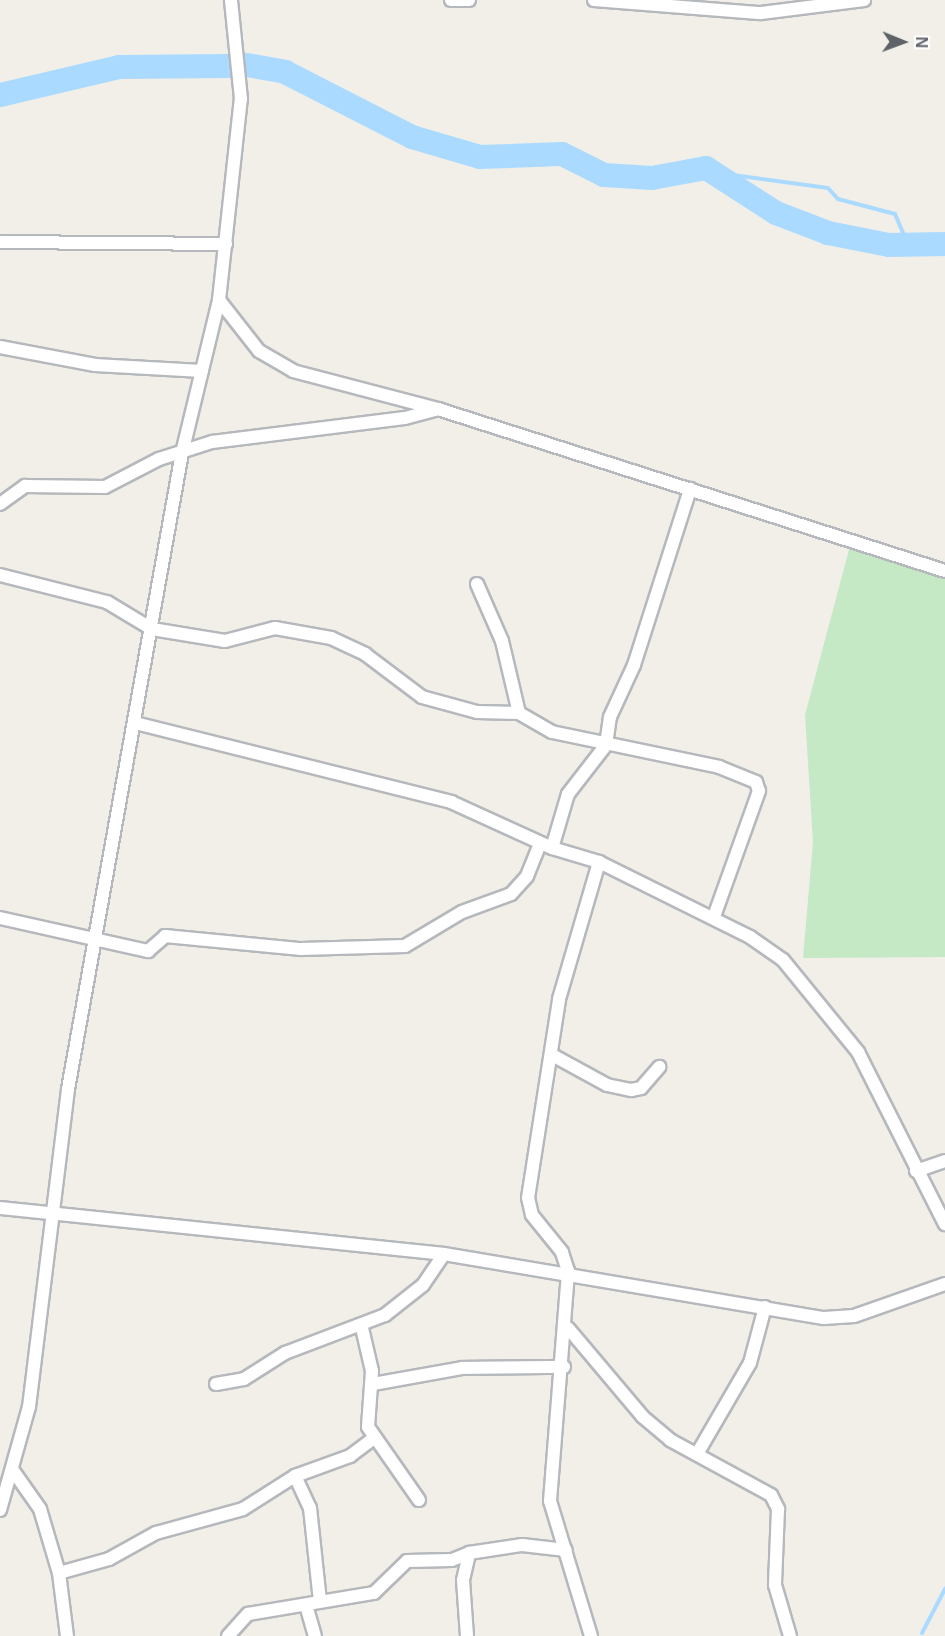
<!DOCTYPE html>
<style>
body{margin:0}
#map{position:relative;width:945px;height:1636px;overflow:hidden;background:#f1efe8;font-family:Arial,sans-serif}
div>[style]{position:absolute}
.green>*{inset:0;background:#c5e8c5}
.stream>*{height:4px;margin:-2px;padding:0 2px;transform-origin:2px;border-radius:2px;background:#aadaff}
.river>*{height:24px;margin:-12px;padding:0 12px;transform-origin:12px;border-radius:12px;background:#aadaff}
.roads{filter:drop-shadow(2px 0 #b5b8bc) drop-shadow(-2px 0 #b5b8bc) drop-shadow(0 2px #b5b8bc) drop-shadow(0 -2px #b5b8bc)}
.minor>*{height:12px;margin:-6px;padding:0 6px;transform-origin:6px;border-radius:6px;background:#fff}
span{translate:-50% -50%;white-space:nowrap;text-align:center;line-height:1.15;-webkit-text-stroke:4.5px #fff;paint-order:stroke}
.north{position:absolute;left:873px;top:12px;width:60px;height:60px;-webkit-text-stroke:4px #fff;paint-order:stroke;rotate:91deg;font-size:16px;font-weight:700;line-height:24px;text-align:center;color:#5f6368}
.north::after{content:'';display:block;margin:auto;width:21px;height:27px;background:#5f6368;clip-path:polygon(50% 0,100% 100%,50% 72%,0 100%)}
</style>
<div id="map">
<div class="green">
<div style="clip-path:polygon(850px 546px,945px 577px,945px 957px,803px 958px,813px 842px,805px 715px)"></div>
</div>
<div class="stream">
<div style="left:711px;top:172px;width:118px;rotate:7.8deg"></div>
<div style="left:828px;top:188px;width:15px;rotate:48deg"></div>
<div style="left:838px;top:199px;width:59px;rotate:14.7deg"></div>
<div style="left:895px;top:214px;width:33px;rotate:67deg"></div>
<div style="left:922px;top:1633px;width:50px;rotate:-62.4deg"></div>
</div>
<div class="river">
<div style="left:247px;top:65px;width:39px;rotate:10deg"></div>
<div style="left:285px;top:72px;width:143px;rotate:27.1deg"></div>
<div style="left:412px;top:137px;width:71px;rotate:16.4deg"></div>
<div style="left:480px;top:157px;width:82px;rotate:-2.1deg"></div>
<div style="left:562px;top:154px;width:47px;rotate:26.6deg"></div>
<div style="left:604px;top:175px;width:48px;rotate:3.6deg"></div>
<div style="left:652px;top:178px;width:55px;rotate:-10.5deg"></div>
<div style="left:706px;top:168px;width:83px;rotate:32.7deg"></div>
<div style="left:776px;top:213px;width:56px;rotate:21deg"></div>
<div style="left:828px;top:233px;width:62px;rotate:11.1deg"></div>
<div style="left:889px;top:245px;width:56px;rotate:-1deg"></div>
<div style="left:0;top:95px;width:122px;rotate:-13.2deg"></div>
<div style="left:119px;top:67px;width:111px;rotate:-0.5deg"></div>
</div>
<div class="roads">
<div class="minor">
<div style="left:451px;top:0;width:18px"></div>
<div style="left:594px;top:0;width:168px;rotate:4.5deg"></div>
<div style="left:761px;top:13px;width:104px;rotate:-7.2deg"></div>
<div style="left:0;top:242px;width:226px;rotate:0.5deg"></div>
<div style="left:219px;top:300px;width:65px;rotate:51.9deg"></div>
<div style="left:259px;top:351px;width:39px;rotate:30deg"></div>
<div style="left:293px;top:371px;width:150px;rotate:14.7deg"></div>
<div style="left:438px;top:409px;width:532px;rotate:17.72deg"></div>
<div style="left:0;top:347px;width:97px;rotate:10.7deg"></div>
<div style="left:95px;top:365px;width:107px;rotate:3.2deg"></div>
<div style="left:0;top:504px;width:31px;rotate:-36deg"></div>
<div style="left:25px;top:486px;width:80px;rotate:0.7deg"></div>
<div style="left:105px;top:487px;width:61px;rotate:-27.4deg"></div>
<div style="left:159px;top:459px;width:56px;rotate:-17.8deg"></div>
<div style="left:212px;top:442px;width:194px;rotate:-7.1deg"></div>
<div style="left:405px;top:418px;width:34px;rotate:-15deg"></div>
<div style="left:0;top:575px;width:110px;rotate:14.2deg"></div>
<div style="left:107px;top:602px;width:52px;rotate:31deg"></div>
<div style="left:152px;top:629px;width:74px;rotate:9.3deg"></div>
<div style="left:225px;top:641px;width:52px;rotate:-14.6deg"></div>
<div style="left:275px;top:628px;width:57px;rotate:10.1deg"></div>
<div style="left:331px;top:638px;width:38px;rotate:25deg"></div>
<div style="left:365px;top:654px;width:71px;rotate:37deg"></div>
<div style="left:422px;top:697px;width:57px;rotate:15.3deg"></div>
<div style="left:477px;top:712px;width:42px;rotate:1.4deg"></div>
<div style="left:477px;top:584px;width:62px;rotate:66.3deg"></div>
<div style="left:502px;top:641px;width:74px;rotate:76.7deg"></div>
<div style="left:519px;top:713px;width:38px;rotate:30deg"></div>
<div style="left:552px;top:732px;width:171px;rotate:11.8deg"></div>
<div style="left:719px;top:767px;width:40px;rotate:22deg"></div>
<div style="left:756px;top:782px;width:9px;rotate:72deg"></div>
<div style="left:759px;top:791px;width:134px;rotate:109.7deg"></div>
<div style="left:135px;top:723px;width:326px;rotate:14deg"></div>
<div style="left:451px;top:802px;width:111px;rotate:24.5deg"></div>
<div style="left:552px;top:848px;width:49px;rotate:16.6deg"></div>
<div style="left:599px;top:862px;width:169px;rotate:26.4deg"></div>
<div style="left:750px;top:937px;width:40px;rotate:34.9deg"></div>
<div style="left:783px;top:960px;width:119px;rotate:50.8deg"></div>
<div style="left:858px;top:1052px;width:193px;rotate:63.2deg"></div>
<div style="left:552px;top:848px;width:56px;rotate:-73.5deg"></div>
<div style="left:568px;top:794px;width:62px;rotate:-52.2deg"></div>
<div style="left:606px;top:745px;width:28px;rotate:-82deg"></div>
<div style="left:610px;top:717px;width:57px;rotate:-65.2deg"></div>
<div style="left:634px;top:665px;width:185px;rotate:-72.3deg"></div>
<div style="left:0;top:918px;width:152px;rotate:12.6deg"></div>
<div style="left:148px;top:951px;width:23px;rotate:-41deg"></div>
<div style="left:165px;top:936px;width:137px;rotate:5.5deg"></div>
<div style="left:301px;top:949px;width:104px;rotate:-1.7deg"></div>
<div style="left:405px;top:946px;width:66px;rotate:-30.8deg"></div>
<div style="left:462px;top:912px;width:52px;rotate:-20.2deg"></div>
<div style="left:511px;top:894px;width:24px;rotate:-48deg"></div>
<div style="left:527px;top:876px;width:35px;rotate:-68deg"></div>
<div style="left:554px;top:1056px;width:60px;rotate:28.7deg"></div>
<div style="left:607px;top:1085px;width:25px;rotate:12deg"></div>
<div style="left:631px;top:1090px;width:10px;rotate:-11deg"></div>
<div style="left:641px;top:1088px;width:28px;rotate:-49deg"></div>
<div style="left:916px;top:1171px;width:31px;rotate:-19deg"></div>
<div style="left:0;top:1208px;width:446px;rotate:5.9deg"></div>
<div style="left:444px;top:1254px;width:385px;rotate:9.6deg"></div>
<div style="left:824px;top:1318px;width:30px;rotate:-4deg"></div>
<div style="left:854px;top:1316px;width:96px;rotate:-19.4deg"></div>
<div style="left:362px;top:1328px;width:44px;rotate:76.9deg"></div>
<div style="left:372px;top:1371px;width:56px;rotate:94.1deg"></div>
<div style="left:368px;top:1427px;width:89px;rotate:55.1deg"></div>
<div style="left:568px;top:1328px;width:116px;rotate:49.9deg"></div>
<div style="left:643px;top:1417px;width:35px;rotate:40deg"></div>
<div style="left:670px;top:1440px;width:115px;rotate:28.6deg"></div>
<div style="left:771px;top:1495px;width:16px;rotate:63deg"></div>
<div style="left:778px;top:1509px;width:76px;rotate:92.3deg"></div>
<div style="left:775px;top:1585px;width:53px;rotate:73.6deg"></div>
<div style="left:216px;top:1384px;width:28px;rotate:-10deg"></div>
<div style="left:244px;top:1379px;width:49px;rotate:-32.4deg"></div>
<div style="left:285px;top:1353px;width:107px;rotate:-20.8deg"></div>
<div style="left:385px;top:1315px;width:48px;rotate:-38.3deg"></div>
<div style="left:423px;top:1285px;width:37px;rotate:-56deg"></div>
<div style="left:373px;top:1384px;width:90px;rotate:-10.2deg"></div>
<div style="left:462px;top:1368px;width:102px;rotate:-0.6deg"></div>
<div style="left:697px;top:1454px;width:105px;rotate:-59.8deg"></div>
<div style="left:750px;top:1363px;width:58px;rotate:-75deg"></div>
<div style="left:14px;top:1472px;width:45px;rotate:54.9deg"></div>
<div style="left:40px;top:1509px;width:67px;rotate:73.5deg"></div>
<div style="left:59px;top:1573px;width:64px;rotate:82.8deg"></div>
<div style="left:295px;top:1476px;width:35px;rotate:65deg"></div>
<div style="left:310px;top:1508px;width:94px;rotate:83.9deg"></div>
<div style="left:0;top:1510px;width:107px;rotate:-74.3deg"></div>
<div style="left:29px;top:1407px;width:320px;rotate:-83deg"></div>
<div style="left:68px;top:1089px;width:646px;rotate:-79.84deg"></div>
<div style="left:182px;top:453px;width:157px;rotate:-76.4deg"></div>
<div style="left:219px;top:300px;width:202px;rotate:-83.8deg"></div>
<div style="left:241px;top:99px;width:100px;rotate:-95.8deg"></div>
<div style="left:59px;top:1573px;width:52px;rotate:-15.6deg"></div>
<div style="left:109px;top:1559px;width:54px;rotate:-29deg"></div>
<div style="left:156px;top:1533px;width:90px;rotate:-15.4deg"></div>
<div style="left:243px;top:1509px;width:62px;rotate:-32.4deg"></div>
<div style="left:295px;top:1476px;width:59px;rotate:-20deg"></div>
<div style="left:350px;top:1456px;width:30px;rotate:-37deg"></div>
<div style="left:306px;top:1605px;width:32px;rotate:74deg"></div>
<div style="left:228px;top:1636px;width:30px;rotate:-48deg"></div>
<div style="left:248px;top:1614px;width:128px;rotate:-9.5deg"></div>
<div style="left:374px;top:1593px;width:46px;rotate:-44.1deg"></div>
<div style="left:407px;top:1561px;width:45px;rotate:-1.3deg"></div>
<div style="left:452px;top:1560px;width:18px;rotate:-22deg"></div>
<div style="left:467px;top:1636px;width:56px;rotate:-94.1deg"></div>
<div style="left:463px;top:1580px;width:28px;rotate:-77deg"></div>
<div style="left:469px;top:1553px;width:54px;rotate:-8.6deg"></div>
<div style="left:522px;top:1545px;width:44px;rotate:6.5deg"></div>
<div style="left:591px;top:1636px;width:141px;rotate:-106.9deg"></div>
<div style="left:550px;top:1501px;width:231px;rotate:-85.5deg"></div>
<div style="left:568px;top:1271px;width:20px;rotate:-108deg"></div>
<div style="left:562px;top:1252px;width:48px;rotate:-129deg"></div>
<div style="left:532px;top:1215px;width:17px;rotate:-103deg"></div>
<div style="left:528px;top:1198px;width:201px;rotate:-81.1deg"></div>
<div style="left:559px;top:999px;width:143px;rotate:-73.7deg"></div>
</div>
</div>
<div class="north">N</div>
</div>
